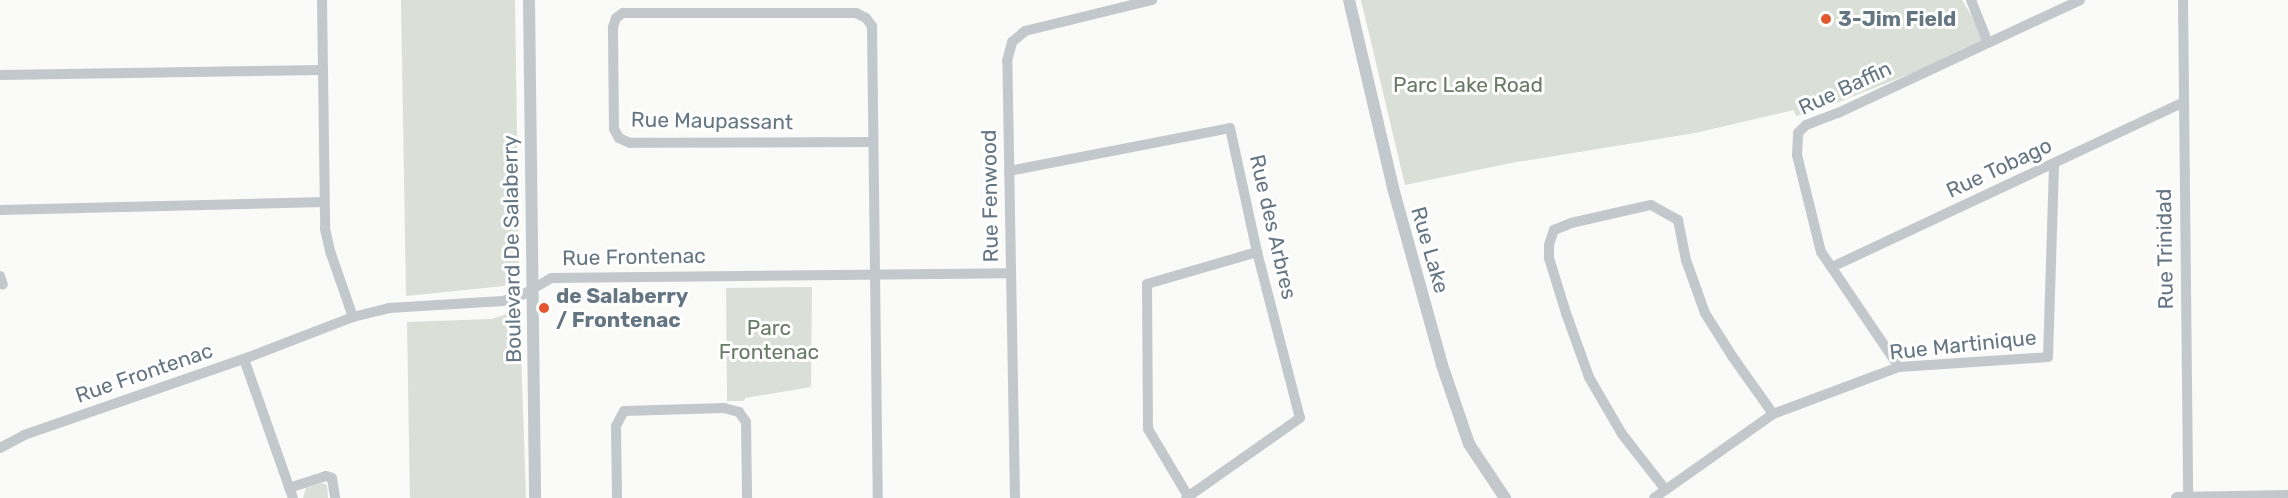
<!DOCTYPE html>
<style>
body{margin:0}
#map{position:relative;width:2288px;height:498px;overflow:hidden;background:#fafaf8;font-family:Rubik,sans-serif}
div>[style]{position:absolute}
.green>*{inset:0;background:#dadfd7}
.minor>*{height:10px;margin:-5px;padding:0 5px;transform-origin:5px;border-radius:5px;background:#c3c8cc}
.tertiary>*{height:12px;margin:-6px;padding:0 6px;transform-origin:6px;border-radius:6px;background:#c3c8cc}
.dots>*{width:16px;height:16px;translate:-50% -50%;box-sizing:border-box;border:3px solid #fff;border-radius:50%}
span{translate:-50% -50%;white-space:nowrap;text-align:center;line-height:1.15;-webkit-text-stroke:6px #fff;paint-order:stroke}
.poi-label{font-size:21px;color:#657683;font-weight:700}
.left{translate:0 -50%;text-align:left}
.park-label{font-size:21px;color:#687a64}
.street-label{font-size:21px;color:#657683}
</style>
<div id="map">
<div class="green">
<div style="clip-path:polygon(401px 0,515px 0,519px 270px,504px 286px,406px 296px)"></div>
<div style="clip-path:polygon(1361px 0,1962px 0,1988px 43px,1821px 109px,1796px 116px,1794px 110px,1695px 133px,1511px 163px,1405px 185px)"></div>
<div style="clip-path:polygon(812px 287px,811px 387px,745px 398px,744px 401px,727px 401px,726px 288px)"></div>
<div style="clip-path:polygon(511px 313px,520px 322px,526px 498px,410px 498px,407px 322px,491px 319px)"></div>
<div style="clip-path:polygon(322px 483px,327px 485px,328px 498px,303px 498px,306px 488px)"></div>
</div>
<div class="minor">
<div style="left:322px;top:0;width:229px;rotate:89.2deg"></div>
<div style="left:325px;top:229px;width:23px;rotate:77deg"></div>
<div style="left:330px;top:251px;width:70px;rotate:70.8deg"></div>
<div style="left:1971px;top:0;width:46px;rotate:68.4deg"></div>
<div style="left:2183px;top:0;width:497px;rotate:89.4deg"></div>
<div style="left:0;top:75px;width:323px;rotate:-0.9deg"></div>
<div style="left:872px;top:142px;width:242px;rotate:179.8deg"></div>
<div style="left:630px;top:143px;width:12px;rotate:-156deg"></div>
<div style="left:619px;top:138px;width:10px;rotate:-119deg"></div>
<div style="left:614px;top:129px;width:102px;rotate:-90.6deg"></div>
<div style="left:613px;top:27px;width:9px;rotate:-72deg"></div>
<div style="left:616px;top:18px;width:9px;rotate:-36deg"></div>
<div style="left:623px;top:13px;width:233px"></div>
<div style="left:856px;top:13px;width:11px;rotate:27deg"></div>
<div style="left:866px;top:18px;width:10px;rotate:53deg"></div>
<div style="left:872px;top:26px;width:472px;rotate:89.3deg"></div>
<div style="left:1009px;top:171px;width:225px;rotate:-11deg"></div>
<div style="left:1230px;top:128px;width:127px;rotate:77.7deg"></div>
<div style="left:1257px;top:252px;width:171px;rotate:75.5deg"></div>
<div style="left:1300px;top:418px;width:139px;rotate:144.9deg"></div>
<div style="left:0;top:210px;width:324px;rotate:-1.4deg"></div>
<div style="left:1832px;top:267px;width:387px;rotate:-25.1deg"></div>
<div style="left:0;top:276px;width:9px;rotate:72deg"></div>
<div style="left:244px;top:359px;width:147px;rotate:70.6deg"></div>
<div style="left:1899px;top:367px;width:139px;rotate:-124.1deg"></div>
<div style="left:1821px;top:252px;width:100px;rotate:-103.9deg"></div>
<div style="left:1797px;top:155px;width:22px;rotate:-87deg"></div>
<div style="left:1798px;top:133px;width:11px;rotate:-45deg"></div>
<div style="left:1806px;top:125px;width:34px;rotate:-21deg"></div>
<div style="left:1838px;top:113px;width:267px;rotate:-25deg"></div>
<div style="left:0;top:448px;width:27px;rotate:-28deg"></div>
<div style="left:24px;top:435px;width:233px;rotate:-19.1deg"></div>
<div style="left:244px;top:359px;width:117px;rotate:-21.1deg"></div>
<div style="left:353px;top:317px;width:37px;rotate:-14deg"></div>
<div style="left:389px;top:308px;width:114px;rotate:-3.5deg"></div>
<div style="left:503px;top:301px;width:20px;rotate:-18deg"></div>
<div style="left:522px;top:295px;width:34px;rotate:-30deg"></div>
<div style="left:552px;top:278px;width:459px;rotate:-0.6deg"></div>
<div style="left:289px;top:488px;width:39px;rotate:-18deg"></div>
<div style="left:326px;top:476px;width:6px;rotate:18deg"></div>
<div style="left:332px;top:478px;width:20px;rotate:81deg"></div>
<div style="left:1665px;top:489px;width:70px;rotate:-128deg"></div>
<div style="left:1622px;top:434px;width:66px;rotate:-120.1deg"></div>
<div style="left:1589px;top:377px;width:68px;rotate:-109.8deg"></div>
<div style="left:1566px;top:313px;width:58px;rotate:-107.2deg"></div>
<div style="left:1549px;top:258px;width:13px;rotate:-90deg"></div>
<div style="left:1549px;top:245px;width:16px;rotate:-72deg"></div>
<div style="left:1554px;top:230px;width:18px;rotate:-22deg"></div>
<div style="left:1571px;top:223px;width:82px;rotate:-12.7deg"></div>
<div style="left:1651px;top:205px;width:31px;rotate:29deg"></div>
<div style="left:1678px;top:220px;width:41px;rotate:78.7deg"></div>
<div style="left:1686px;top:260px;width:56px;rotate:70.3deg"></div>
<div style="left:1705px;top:313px;width:51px;rotate:57.9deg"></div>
<div style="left:1732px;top:356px;width:71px;rotate:54.7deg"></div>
<div style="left:1188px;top:496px;width:78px;rotate:-120.8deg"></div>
<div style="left:1148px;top:429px;width:145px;rotate:-90.4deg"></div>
<div style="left:1147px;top:284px;width:115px;rotate:-16.2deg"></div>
<div style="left:617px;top:498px;width:72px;rotate:-90.8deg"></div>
<div style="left:616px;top:426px;width:17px;rotate:-62deg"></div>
<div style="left:624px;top:411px;width:100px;rotate:-1.7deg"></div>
<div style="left:724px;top:408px;width:16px;rotate:15deg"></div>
<div style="left:739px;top:412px;width:12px;rotate:55deg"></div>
<div style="left:746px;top:422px;width:76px;rotate:89.2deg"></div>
<div style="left:1015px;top:498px;width:437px;rotate:-91deg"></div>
<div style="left:1007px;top:61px;width:20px;rotate:-75deg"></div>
<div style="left:1012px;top:42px;width:17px;rotate:-40deg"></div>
<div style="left:1025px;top:31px;width:131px;rotate:-13.7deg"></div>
<div style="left:1654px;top:498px;width:146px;rotate:-35.2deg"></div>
<div style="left:1773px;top:414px;width:134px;rotate:-20.5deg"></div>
<div style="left:1899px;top:367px;width:149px;rotate:-3.8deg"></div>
<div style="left:2048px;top:357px;width:193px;rotate:-88.2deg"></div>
</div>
<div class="tertiary">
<div style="left:529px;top:0;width:498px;rotate:89.3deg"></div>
<div style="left:1349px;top:0;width:193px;rotate:76.8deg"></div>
<div style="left:1393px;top:188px;width:184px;rotate:74.5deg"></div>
<div style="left:1442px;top:365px;width:83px;rotate:71.1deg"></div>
<div style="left:1469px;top:444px;width:65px;rotate:56.3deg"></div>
<div style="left:2177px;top:498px;width:111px;rotate:-1deg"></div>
</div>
<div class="dots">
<div style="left:1826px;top:19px;background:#e4572e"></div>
<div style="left:544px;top:308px;background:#e4572e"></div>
</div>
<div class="poi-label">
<span class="left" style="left:1838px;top:19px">3-Jim Field</span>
<span class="left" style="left:556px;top:308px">de Salaberry<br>/ Frontenac</span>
</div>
<div class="park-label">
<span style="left:1468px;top:85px">Parc Lake Road</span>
<span style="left:769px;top:340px">Parc<br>Frontenac</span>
</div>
<div class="street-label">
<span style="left:1845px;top:88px;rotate:-25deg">Rue Baffin</span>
<span style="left:712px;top:121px;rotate:1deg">Rue Maupassant</span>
<span style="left:1999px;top:168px;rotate:-25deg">Rue Tobago</span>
<span style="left:990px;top:196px;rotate:-91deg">Rue Fenwood</span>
<span style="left:1273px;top:227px;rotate:77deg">Rue des Arbres</span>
<span style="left:512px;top:249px;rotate:-91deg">Boulevard De Salaberry</span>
<span style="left:2165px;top:249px;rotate:-91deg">Rue Trinidad</span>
<span style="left:1430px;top:250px;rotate:74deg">Rue Lake</span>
<span style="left:634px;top:257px;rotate:-1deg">Rue Frontenac</span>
<span style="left:1963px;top:345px;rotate:-6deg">Rue Martinique</span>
<span style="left:144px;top:373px;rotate:-19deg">Rue Frontenac</span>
</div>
</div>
